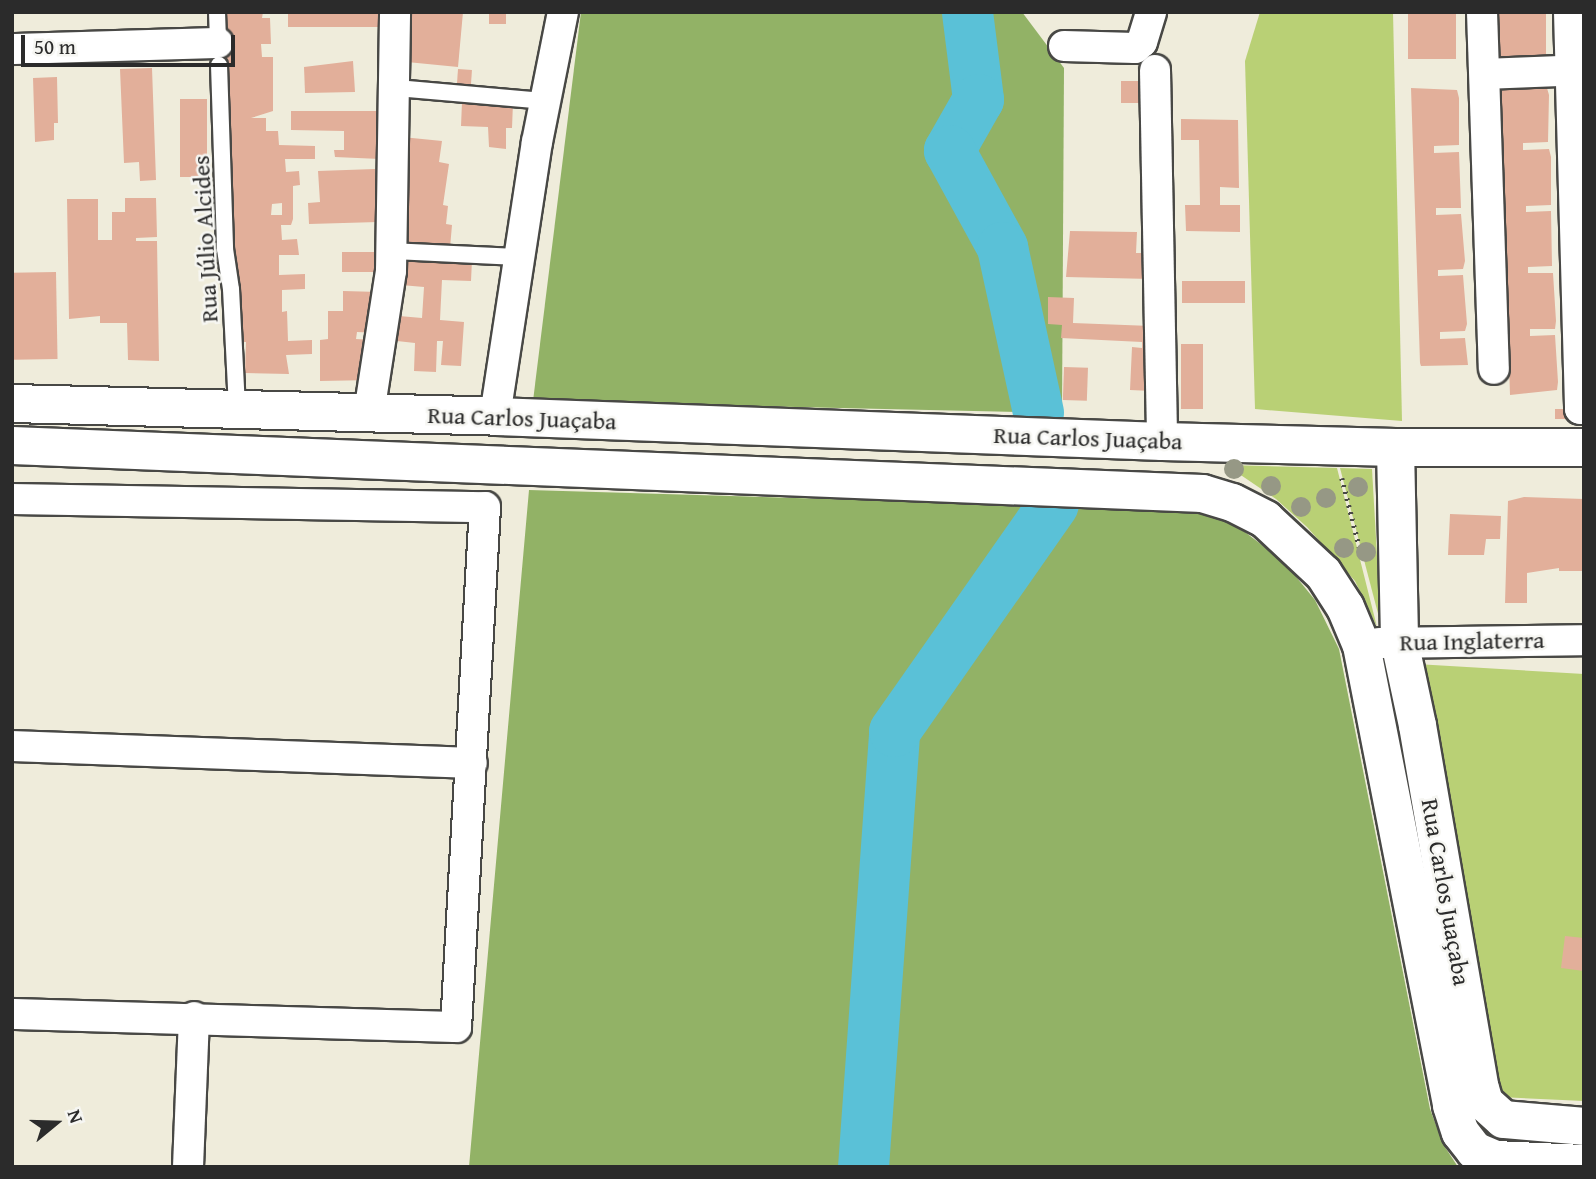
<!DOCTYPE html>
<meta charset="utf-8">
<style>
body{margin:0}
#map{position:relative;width:1596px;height:1179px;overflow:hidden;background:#efecdb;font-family:"Gentium Book Plus",serif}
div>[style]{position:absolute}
.green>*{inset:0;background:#b9d075}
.forest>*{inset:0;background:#92b266}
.river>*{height:51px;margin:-25.5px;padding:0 25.5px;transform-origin:25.5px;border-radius:25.5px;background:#5ac1d7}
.building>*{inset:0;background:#e2af9a;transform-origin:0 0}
.path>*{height:4.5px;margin-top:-2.25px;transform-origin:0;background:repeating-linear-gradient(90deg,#484845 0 2px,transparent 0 7px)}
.roads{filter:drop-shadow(2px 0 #484845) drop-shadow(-2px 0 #484845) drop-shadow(0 2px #484845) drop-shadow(0 -2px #484845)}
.service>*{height:16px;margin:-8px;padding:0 8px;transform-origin:8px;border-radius:8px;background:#fff}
.minor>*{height:30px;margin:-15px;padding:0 15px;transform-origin:15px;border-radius:15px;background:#fff}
.tertiary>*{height:37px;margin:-18.5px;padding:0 18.5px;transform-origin:18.5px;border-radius:18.5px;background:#fff}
.trees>*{width:20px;height:20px;margin:-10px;border-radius:50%;background:#969885}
span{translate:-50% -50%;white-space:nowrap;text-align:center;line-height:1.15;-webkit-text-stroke:5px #f6f6f2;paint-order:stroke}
.street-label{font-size:24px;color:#2b2b2b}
.frame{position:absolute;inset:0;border:14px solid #2b2b2b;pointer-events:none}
.north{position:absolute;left:21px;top:1088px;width:70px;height:70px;-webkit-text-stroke:5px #f6f6f2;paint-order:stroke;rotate:71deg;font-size:19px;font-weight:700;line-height:28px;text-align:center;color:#2b2b2b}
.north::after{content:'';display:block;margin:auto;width:24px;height:32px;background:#2b2b2b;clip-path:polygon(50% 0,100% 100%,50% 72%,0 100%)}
.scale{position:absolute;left:21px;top:35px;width:214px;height:32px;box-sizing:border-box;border:4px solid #2b2b2b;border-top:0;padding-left:9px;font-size:21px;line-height:24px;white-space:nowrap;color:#2b2b2b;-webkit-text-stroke:5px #f6f6f2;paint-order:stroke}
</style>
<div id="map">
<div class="green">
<div style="clip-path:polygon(1260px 12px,1393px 12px,1402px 421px,1255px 409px,1245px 61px)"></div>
<div style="clip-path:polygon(1226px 465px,1337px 468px,1377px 627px,1355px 581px,1307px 527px,1276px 499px)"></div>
<div style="clip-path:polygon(1340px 468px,1372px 469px,1381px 625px)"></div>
<div style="clip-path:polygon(1416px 664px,1584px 674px,1584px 1101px,1500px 1097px)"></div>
</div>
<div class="forest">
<div style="clip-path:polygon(581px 12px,1022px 12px,1064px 68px,1062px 413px,533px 401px)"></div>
<div style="clip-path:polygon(529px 490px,1157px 509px,1212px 513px,1245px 532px,1284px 562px,1315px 600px,1339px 649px,1430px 1109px,1443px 1144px,1458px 1167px,469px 1167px)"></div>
</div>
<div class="river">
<div style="left:967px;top:12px;width:88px;rotate:82.8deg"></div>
<div style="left:978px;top:99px;width:59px;rotate:119.6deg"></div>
<div style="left:949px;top:150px;width:111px;rotate:61.3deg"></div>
<div style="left:1002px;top:247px;width:169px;rotate:77.7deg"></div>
<div style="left:863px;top:1167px;width:437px;rotate:-85.9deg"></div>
<div style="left:894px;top:731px;width:277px;rotate:-55deg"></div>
</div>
<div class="building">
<div style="clip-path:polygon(evenodd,222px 12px,263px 12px,262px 18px,270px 18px,271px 44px,261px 44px,262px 57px,273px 57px,273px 111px,251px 118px,266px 118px,266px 131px,278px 131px,279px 145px,315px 146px,315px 159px,285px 159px,286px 172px,299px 171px,300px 185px,293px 186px,293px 219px,291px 225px,281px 225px,282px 240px,297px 239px,299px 255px,279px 255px,279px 275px,305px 274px,305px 289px,282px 290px,282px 312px,287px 311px,288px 341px,312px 340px,312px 354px,286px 355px,289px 374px,245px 373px,246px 342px,240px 342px,232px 257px,235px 257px,233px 205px,226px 205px,222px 12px,282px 203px,282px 215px,271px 215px,272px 204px,282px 203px)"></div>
<div style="left:288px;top:12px;width:95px;height:15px"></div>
<div style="clip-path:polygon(404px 12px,463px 12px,458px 67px,407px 62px)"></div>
<div style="left:489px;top:12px;width:17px;height:12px"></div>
<div style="left:1408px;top:12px;width:48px;height:47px"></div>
<div style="left:1498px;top:12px;width:48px;height:46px"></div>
<div style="clip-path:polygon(353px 61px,355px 92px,305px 93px,304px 67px)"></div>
<div style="clip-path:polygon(152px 68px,156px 180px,140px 181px,139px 162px,124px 163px,120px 69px)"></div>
<div style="left:458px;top:69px;width:14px;height:21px;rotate:4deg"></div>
<div style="clip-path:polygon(57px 77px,58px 123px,54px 123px,54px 140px,35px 142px,33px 78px)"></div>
<div style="left:1121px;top:81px;width:22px;height:22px"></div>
<div style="clip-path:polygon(1522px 85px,1522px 88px,1547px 88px,1549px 95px,1548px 142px,1523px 143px,1523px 150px,1549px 149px,1551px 157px,1551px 205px,1526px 206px,1526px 212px,1551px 211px,1552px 266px,1528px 267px,1528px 273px,1553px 273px,1556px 321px,1555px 329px,1530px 329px,1530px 336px,1555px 335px,1558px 382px,1557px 390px,1510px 395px,1500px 86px)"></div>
<div style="clip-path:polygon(1411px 88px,1457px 90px,1459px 98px,1459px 145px,1434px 146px,1434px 153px,1459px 152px,1461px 208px,1436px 208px,1436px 215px,1461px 214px,1465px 261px,1463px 269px,1438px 270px,1438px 276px,1463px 275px,1467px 324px,1465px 331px,1440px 332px,1440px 339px,1465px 338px,1468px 365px,1421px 366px,1420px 363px)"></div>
<div style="left:180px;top:99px;width:27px;height:78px"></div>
<div style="clip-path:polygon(462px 102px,513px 103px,512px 128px,506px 128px,506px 149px,489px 147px,488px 127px,461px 126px)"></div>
<div style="clip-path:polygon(291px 111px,384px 111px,380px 159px,335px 157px,334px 150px,344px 150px,344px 131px,291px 130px)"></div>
<div style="clip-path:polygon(1181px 119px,1238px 120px,1239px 188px,1220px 187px,1220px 205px,1240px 205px,1240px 232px,1186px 231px,1185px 205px,1200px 205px,1199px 140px,1181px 140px)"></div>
<div style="clip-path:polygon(402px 137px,442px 141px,439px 162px,449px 164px,443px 205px,448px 206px,446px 224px,452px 225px,450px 248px,404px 244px,407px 220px,397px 219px)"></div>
<div style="clip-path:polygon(375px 169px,378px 222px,309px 224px,308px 203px,320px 202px,318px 171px)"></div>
<div style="clip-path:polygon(125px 198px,156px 198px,157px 237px,136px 238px,136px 241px,157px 241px,159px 361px,128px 360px,127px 323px,100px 323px,100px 316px,69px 319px,67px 199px,98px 199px,98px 240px,112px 240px,112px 212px,125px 212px)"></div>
<div style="clip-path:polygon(1070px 231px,1137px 232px,1136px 253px,1152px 253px,1151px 279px,1066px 277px)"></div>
<div style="left:383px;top:252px;width:20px;height:41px;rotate:90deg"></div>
<div style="clip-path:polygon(403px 258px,472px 260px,471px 281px,442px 280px,440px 320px,464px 322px,461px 366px,441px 365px,443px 341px,437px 341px,436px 372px,414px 371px,415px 343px,397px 341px,399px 316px,422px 318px,424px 287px,401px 285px)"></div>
<div style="left:56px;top:272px;width:87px;height:44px;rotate:89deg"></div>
<div style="left:1182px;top:281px;width:63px;height:22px"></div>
<div style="clip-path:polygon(343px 291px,379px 292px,378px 333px,357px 332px,356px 339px,372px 340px,372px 380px,320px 381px,320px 340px,328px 339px,328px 311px,343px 311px)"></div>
<div style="clip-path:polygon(1048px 297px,1074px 298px,1073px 323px,1151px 326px,1152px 391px,1130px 390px,1132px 347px,1142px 348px,1142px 342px,1061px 338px,1062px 325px,1048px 324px)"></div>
<div style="left:1181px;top:344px;width:22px;height:65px"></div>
<div style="left:1064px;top:367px;width:24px;height:33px;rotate:2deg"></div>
<div style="left:1555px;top:409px;width:16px;height:10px"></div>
<div style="clip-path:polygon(1524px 497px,1584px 499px,1584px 571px,1559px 571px,1559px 568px,1527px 573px,1527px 603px,1505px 603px,1508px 501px)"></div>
<div style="clip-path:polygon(1450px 514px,1501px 516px,1500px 539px,1486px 539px,1484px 555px,1448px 555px)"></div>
<div style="clip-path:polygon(1565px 936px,1584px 938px,1584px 971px,1561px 968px)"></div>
</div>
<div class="path">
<div style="left:1342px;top:478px;width:81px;rotate:75.8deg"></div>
</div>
<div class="roads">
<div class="service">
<div style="left:217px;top:12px;width:31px;rotate:88deg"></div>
<div style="left:219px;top:65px;width:184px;rotate:88.1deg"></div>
<div style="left:225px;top:249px;width:40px;rotate:81.5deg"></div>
<div style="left:231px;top:289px;width:120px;rotate:87.1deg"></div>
<div style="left:396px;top:88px;width:151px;rotate:5deg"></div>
<div style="left:392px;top:251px;width:128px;rotate:2.7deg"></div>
</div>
<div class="minor">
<div style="left:1482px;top:12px;width:357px;rotate:88.1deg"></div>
<div style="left:1569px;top:12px;width:397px;rotate:88.4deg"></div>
<div style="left:1580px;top:409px;width:4px"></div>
<div style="left:1064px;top:46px;width:71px;rotate:1.6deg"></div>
<div style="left:1135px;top:48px;width:9px;rotate:-41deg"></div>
<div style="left:1142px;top:42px;width:31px;rotate:-73deg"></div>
<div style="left:12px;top:49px;width:206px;rotate:-1.7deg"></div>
<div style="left:1155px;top:70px;width:371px;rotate:88.9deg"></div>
<div style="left:1486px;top:74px;width:98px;rotate:-2.3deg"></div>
<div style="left:369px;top:413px;width:144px;rotate:-81.2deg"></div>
<div style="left:391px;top:271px;width:259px;rotate:-89.1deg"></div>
<div style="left:495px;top:416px;width:277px;rotate:-81.3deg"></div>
<div style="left:537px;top:142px;width:133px;rotate:-78.7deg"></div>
<div style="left:12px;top:499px;width:473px;rotate:1deg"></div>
<div style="left:485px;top:507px;width:521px;rotate:93.19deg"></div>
<div style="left:456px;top:1027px;width:444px;rotate:-178.3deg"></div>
<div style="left:1379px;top:643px;width:205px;rotate:-0.8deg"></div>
<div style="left:12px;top:746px;width:460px;rotate:2.1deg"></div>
<div style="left:188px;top:1167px;width:150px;rotate:-87.7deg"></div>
</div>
<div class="tertiary">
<div style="left:12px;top:403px;width:483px;rotate:1.5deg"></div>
<div style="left:495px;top:416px;width:667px;rotate:2.15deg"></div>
<div style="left:1162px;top:441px;width:233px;rotate:1.5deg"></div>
<div style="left:1395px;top:447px;width:189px"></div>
<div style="left:12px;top:445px;width:1191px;rotate:2.31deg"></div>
<div style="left:1202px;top:493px;width:31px;rotate:17deg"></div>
<div style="left:1232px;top:502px;width:37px;rotate:27deg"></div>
<div style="left:1265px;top:519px;width:79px;rotate:43deg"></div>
<div style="left:1323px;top:573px;width:40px;rotate:57.1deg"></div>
<div style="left:1345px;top:607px;width:41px;rotate:67.2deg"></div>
<div style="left:1361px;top:645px;width:469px;rotate:78.9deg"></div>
<div style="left:1451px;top:1105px;width:28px;rotate:72deg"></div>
<div style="left:1460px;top:1132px;width:23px;rotate:52deg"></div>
<div style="left:1474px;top:1150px;width:23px;rotate:23deg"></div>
<div style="left:1495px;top:1159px;width:89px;rotate:2.6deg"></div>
<div style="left:1395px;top:447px;width:194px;rotate:88.8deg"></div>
<div style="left:1399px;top:641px;width:86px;rotate:77.9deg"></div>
<div style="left:1417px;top:725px;width:368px;rotate:80.2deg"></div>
<div style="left:1480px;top:1088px;width:15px;rotate:74deg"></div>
<div style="left:1484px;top:1102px;width:25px;rotate:42deg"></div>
<div style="left:1503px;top:1119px;width:81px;rotate:4.9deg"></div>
</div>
</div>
<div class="trees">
<div style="left:1234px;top:469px"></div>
<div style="left:1271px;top:486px"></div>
<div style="left:1358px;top:487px"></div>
<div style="left:1326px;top:498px"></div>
<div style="left:1301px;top:507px"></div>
<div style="left:1344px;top:548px"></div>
<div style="left:1366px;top:552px"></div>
</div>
<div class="street-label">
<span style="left:205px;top:239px;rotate:-93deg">Rua Júlio Alcides</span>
<span style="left:522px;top:418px;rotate:2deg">Rua Carlos Juaçaba</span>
<span style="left:1088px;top:438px;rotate:2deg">Rua Carlos Juaçaba</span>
<span style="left:1472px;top:641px;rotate:-1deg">Rua Inglaterra</span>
<span style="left:1446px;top:892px;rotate:80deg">Rua Carlos Juaçaba</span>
</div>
<div class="frame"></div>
<div class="north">N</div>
<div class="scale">50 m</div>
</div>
